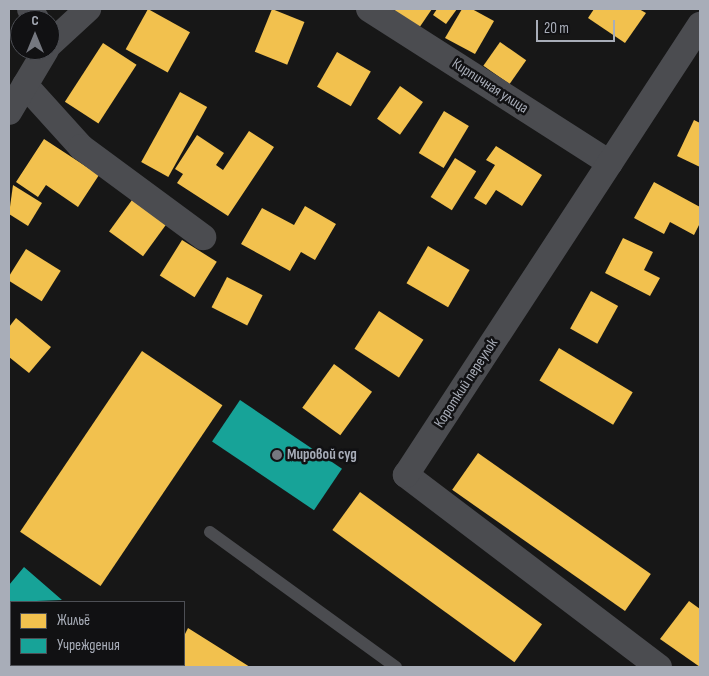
<!DOCTYPE html>
<meta charset="utf-8">
<style>
body{margin:0}
#map{position:relative;width:709px;height:676px;overflow:hidden;background:#171717;font-family:"Sofia Sans Condensed",sans-serif}
div>[style]{position:absolute}
.homes>*{inset:0;background:#f2c14e;transform-origin:0 0}
.public>*{inset:0;background:#17a398;transform-origin:0 0}
.service>*{height:12px;margin:-6px;padding:0 6px;transform-origin:6px;border-radius:6px;background:#4b4c50}
.minor>*{height:26px;margin:-13px;padding:0 13px;transform-origin:13px;border-radius:13px;background:#4b4c50}
.dots>*{width:14px;height:14px;translate:-50% -50%;box-sizing:border-box;border:2px solid #111113;border-radius:50%}
span{translate:-50% -50%;white-space:nowrap;text-align:center;line-height:1.15;-webkit-text-stroke:5px #111113;paint-order:stroke}
.street-label{font-size:15px;color:#a8adb8}
.poi-label{font-size:15px;color:#a8adb8;font-weight:700}
.left{translate:0 -50%;text-align:left}
.frame{position:absolute;inset:0;border:10px solid #a8adb8;pointer-events:none}
.legend{position:absolute;left:10px;top:601px;width:175px;height:65px;box-sizing:border-box;background:#111113;border:1px solid #4d4f55;margin:0;padding:6px 9px;list-style:none;font-size:15px;color:#a8adb8}
.legend li{display:flex;align-items:center;gap:10px;height:25px}
.legend b{width:25px;border:1px solid #4d4f55}
.north{position:absolute;left:10px;top:10px;width:50px;height:50px;box-sizing:border-box;background:#111113;border:1px solid #4d4f55;border-radius:50%;rotate:0deg;font-size:14px;font-weight:700;line-height:20px;text-align:center;color:#a8adb8}
.north::after{content:'';display:block;margin:auto;width:18px;height:22px;background:#757880;clip-path:polygon(50% 0,100% 100%,50% 72%,0 100%)}
.scale{position:absolute;left:536px;top:20px;width:79px;height:22px;box-sizing:border-box;border:2px solid #a8adb8;border-top:0;padding-left:6px;font-size:15px;line-height:18px;white-space:nowrap;color:#a8adb8;-webkit-text-stroke:4px #111113;paint-order:stroke}
</style>
<div id="map">
<div class="homes">
<div style="left:148px;top:9px;width:48px;height:46px;rotate:29deg"></div>
<div style="left:272px;top:9px;width:35px;height:46px;rotate:22deg"></div>
<div style="clip-path:polygon(391px 9px,432px 9px,419px 28px)"></div>
<div style="clip-path:polygon(437px 9px,457px 9px,446px 24px,433px 15px)"></div>
<div style="clip-path:polygon(462px 9px,472px 9px,494px 21px,475px 54px,445px 38px)"></div>
<div style="clip-path:polygon(594px 9px,639px 9px,646px 13px,625px 43px,588px 18px)"></div>
<div style="left:500px;top:42px;width:32px;height:29px;rotate:35deg"></div>
<div style="left:103px;top:43px;width:40px;height:70px;rotate:33deg"></div>
<div style="left:337px;top:52px;width:39px;height:40px;rotate:30deg"></div>
<div style="left:400px;top:86px;width:28px;height:40px;rotate:35deg"></div>
<div style="left:180px;top:92px;width:31px;height:80px;rotate:29deg"></div>
<div style="left:444px;top:111px;width:29px;height:49px;rotate:31deg"></div>
<div style="clip-path:polygon(694px 120px,700px 123px,700px 167px,677px 156px)"></div>
<div style="clip-path:polygon(249px 131px,274px 147px,228px 216px,177px 183px,183px 174px,175px 169px,197px 135px,224px 153px,216px 165px,223px 170px)"></div>
<div style="clip-path:polygon(44px 139px,99px 175px,78px 207px,46px 185px,38px 197px,16px 182px)"></div>
<div style="clip-path:polygon(496px 146px,542px 175px,522px 206px,496px 190px,486px 205px,474px 198px,495px 165px,486px 160px)"></div>
<div style="left:455px;top:158px;width:25px;height:46px;rotate:32deg"></div>
<div style="clip-path:polygon(654px 182px,700px 207px,700px 223px,694px 235px,670px 222px,664px 234px,634px 218px)"></div>
<div style="clip-path:polygon(13px 185px,42px 203px,28px 226px,9px 214px)"></div>
<div style="left:132px;top:200px;width:42px;height:39px;rotate:36deg"></div>
<div style="clip-path:polygon(305px 206px,336px 224px,315px 260px,301px 252px,290px 271px,241px 244px,262px 208px,294px 225px)"></div>
<div style="clip-path:polygon(623px 238px,653px 252px,644px 270px,660px 278px,650px 296px,605px 273px)"></div>
<div style="left:182px;top:240px;width:41px;height:42px;rotate:32deg"></div>
<div style="left:428px;top:246px;width:48px;height:43px;rotate:30deg"></div>
<div style="left:26px;top:249px;width:41px;height:36px;rotate:32deg"></div>
<div style="left:227px;top:277px;width:40px;height:34px;rotate:27deg"></div>
<div style="left:591px;top:291px;width:31px;height:43px;rotate:29deg"></div>
<div style="left:379px;top:311px;width:53px;height:45px;rotate:33deg"></div>
<div style="clip-path:polygon(16px 318px,51px 347px,29px 373px,9px 357px,9px 327px)"></div>
<div style="left:559px;top:348px;width:86px;height:38px;rotate:31deg"></div>
<div style="left:142px;top:351px;width:97px;height:218px;rotate:34deg"></div>
<div style="left:334px;top:364px;width:47px;height:54px;rotate:36deg"></div>
<div style="left:478px;top:453px;width:211px;height:45px;rotate:35deg"></div>
<div style="left:360px;top:492px;width:225px;height:47px;rotate:36deg"></div>
<div style="clip-path:polygon(689px 601px,700px 609px,700px 667px,660px 639px)"></div>
<div style="clip-path:polygon(188px 628px,250px 667px,164px 667px,184px 665px,184px 636px)"></div>
</div>
<div class="public">
<div style="left:240px;top:400px;width:123px;height:50px;rotate:34deg"></div>
<div style="clip-path:polygon(24px 567px,62px 600px,11px 602px,9px 664px,9px 585px)"></div>
</div>
<div class="service">
<div style="left:210px;top:532px;width:230px;rotate:36deg"></div>
</div>
<div class="minor">
<div style="left:30px;top:9px;width:13px;rotate:58deg"></div>
<div style="left:369px;top:9px;width:286px;rotate:32.6deg"></div>
<div style="left:50px;top:44px;width:52px;rotate:-42.6deg"></div>
<div style="left:25px;top:85px;width:84px;rotate:47.9deg"></div>
<div style="left:81px;top:147px;width:152px;rotate:36.4deg"></div>
<div style="left:9px;top:112px;width:72px;rotate:-59.2deg"></div>
<div style="left:659px;top:667px;width:318px;rotate:-142.8deg"></div>
<div style="left:406px;top:475px;width:538px;rotate:-56.84deg"></div>
</div>
<div class="dots">
<div style="left:277px;top:455px;background:#757880"></div>
</div>
<div class="street-label">
<span style="left:490px;top:86px;rotate:33deg">Кирпичная улица</span>
<span style="left:466px;top:383px;rotate:-57deg">Короткий переулок</span>
</div>
<div class="poi-label">
<span class="left" style="left:287px;top:455px">Мировой суд</span>
</div>
<div class="frame"></div>
<ul class="legend">
<li><b style="height:14px;background:#f2c14e"></b>Жильё</li>
<li><b style="height:14px;background:#17a398"></b>Учреждения</li>
</ul>
<div class="north">С</div>
<div class="scale">20 m</div>
</div>
